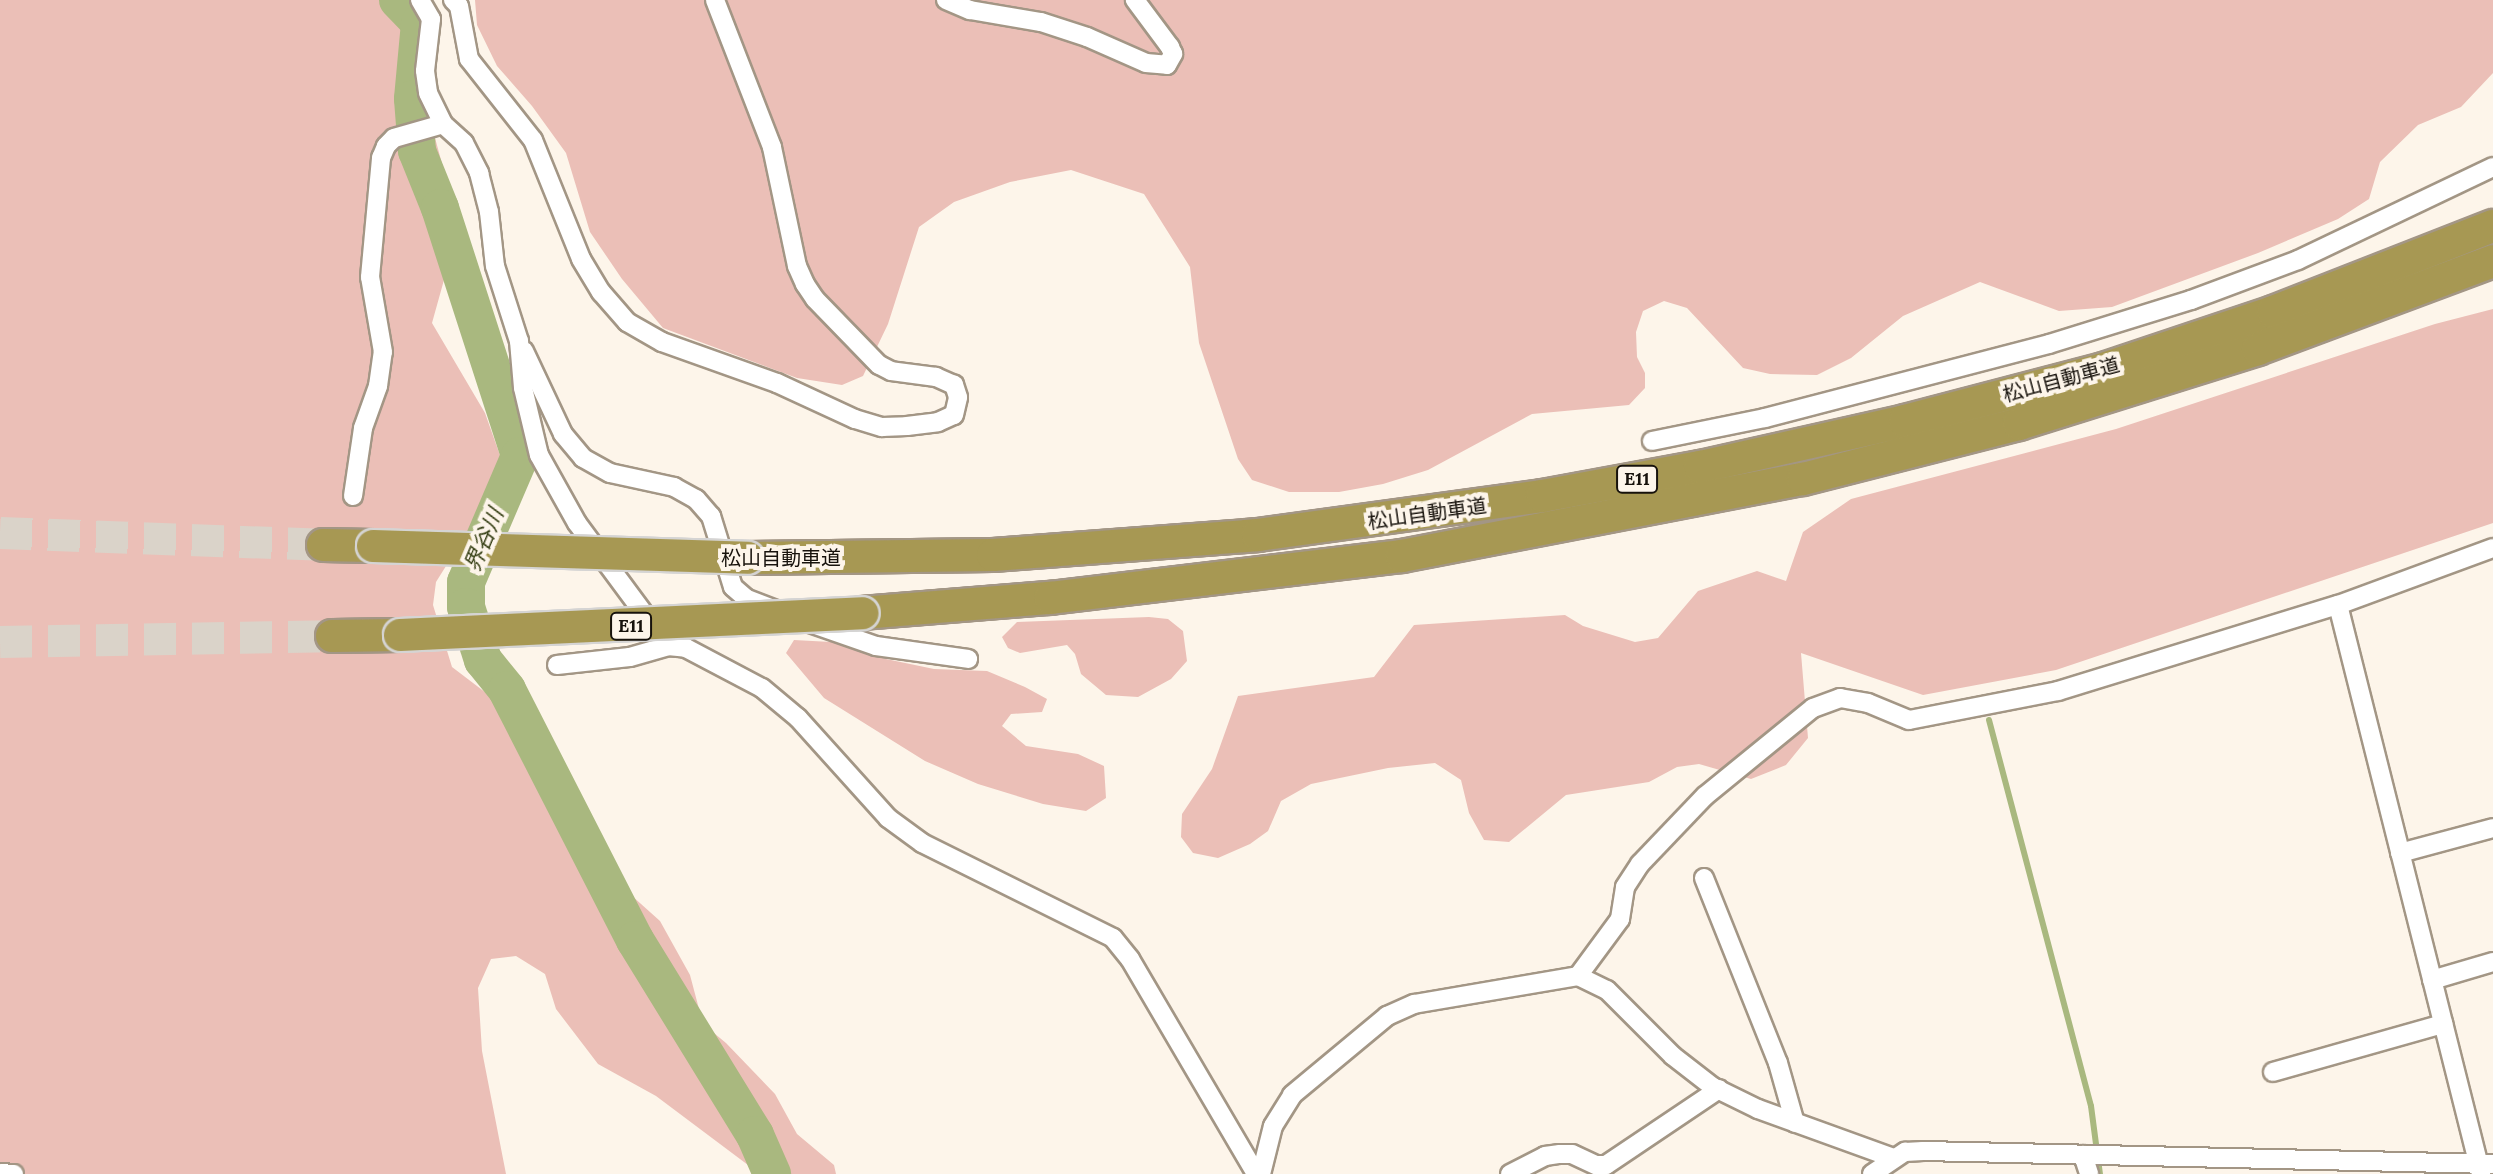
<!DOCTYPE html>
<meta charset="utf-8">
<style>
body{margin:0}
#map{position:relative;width:2493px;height:1174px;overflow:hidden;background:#fdf5ea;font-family:Lora,"Noto Sans JP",serif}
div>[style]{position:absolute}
.green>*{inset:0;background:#ebbfb7}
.stream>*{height:6px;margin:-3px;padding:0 3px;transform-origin:3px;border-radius:3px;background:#a9b87f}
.river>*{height:38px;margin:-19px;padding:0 19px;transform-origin:19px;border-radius:19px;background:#a9b87f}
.highway-tunnel>*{height:32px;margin-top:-16px;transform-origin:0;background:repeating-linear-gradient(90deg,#dad3c9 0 32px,transparent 0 48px)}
.roads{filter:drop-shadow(2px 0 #a39685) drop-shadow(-2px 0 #a39685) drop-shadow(0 2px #a39685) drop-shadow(0 -2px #a39685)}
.street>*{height:18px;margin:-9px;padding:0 9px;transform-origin:9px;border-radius:9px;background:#fff}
.highway>*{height:32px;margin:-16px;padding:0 16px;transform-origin:16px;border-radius:16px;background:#a79853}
.bridges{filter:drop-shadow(2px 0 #d5d4d3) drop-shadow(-2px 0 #d5d4d3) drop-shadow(0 2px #d5d4d3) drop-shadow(0 -2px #d5d4d3)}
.highway-bridge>*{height:32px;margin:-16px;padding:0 16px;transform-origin:16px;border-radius:16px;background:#a79853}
span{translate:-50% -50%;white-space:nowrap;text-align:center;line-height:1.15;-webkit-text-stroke:8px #fdf5ea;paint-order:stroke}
.shield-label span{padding:2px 6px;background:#fdf5ea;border:2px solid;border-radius:6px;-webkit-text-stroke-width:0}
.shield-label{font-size:18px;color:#17120c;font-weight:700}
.street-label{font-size:20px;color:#17120c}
.water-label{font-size:22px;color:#363f14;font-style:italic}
</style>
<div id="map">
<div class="green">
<div style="clip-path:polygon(0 0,383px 0,404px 24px,459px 226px,432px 323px,485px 413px,502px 461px,476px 518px,436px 582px,433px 605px,452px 667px,498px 702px,589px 874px,631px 895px,660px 921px,690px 975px,703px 1024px,726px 1043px,775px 1094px,797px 1134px,834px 1165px,836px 1174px,760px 1174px,656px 1096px,598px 1064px,556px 1009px,545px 974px,516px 956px,491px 959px,478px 988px,482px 1051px,506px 1174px,0 1174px)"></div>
<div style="clip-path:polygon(475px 0,2493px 0,2493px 73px,2461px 107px,2418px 125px,2380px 162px,2369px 199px,2338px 219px,2258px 253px,2112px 307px,2059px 311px,1980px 282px,1903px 316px,1851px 358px,1817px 375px,1770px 374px,1743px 368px,1687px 308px,1664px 301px,1643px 311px,1636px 332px,1637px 357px,1645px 373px,1645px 388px,1629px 405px,1532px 414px,1428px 470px,1383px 484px,1339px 492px,1289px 492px,1252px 480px,1238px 459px,1199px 343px,1190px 267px,1144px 194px,1071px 170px,1010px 182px,954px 202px,919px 227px,888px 324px,863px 376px,842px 385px,797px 378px,663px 328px,622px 279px,590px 232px,566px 153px,532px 106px,497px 66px,477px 25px)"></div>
<div style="clip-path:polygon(2493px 309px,2493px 523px,2056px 670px,1923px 695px,1801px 653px,1808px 738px,1786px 765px,1751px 779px,1699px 764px,1677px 767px,1649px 782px,1566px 795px,1509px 842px,1484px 840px,1469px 813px,1461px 780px,1435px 763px,1388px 768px,1311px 784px,1281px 801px,1268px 831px,1250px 844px,1218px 858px,1193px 853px,1181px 837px,1182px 814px,1212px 769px,1238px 696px,1374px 677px,1414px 625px,1565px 615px,1583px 626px,1635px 642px,1658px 638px,1698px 591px,1757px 571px,1786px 581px,1803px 532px,1851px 499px,2116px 429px,2435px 324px)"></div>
<div style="clip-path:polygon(1149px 617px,1168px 619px,1183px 631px,1187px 661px,1171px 679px,1138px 697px,1106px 695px,1081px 674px,1075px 654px,1067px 645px,1020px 653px,1008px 648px,1002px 637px,1017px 622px)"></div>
<div style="clip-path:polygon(794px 640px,831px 642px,886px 659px,934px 669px,987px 671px,1025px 687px,1047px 699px,1042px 712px,1011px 714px,1002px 726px,1026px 746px,1078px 754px,1104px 766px,1106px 798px,1086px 811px,1043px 804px,978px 784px,925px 761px,824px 698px,786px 653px)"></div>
</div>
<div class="stream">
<div style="left:1989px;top:720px;width:399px;rotate:75.2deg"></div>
<div style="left:2091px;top:1106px;width:69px;rotate:82.5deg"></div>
</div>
<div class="river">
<div style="left:398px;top:0;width:32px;rotate:46deg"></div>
<div style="left:420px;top:23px;width:76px;rotate:95.3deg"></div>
<div style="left:413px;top:99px;width:52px;rotate:85.6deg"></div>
<div style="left:417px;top:151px;width:61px;rotate:68deg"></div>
<div style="left:440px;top:208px;width:261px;rotate:72.1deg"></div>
<div style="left:520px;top:456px;width:137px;rotate:113.2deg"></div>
<div style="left:466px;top:582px;width:25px;rotate:90deg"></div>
<div style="left:466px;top:607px;width:56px;rotate:72.2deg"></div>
<div style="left:483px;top:660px;width:38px;rotate:51deg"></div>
<div style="left:507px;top:690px;width:281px;rotate:62.9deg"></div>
<div style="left:635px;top:940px;width:229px;rotate:58.4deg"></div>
<div style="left:755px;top:1135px;width:43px;rotate:66.4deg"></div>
</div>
<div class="highway-tunnel">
<div style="left:0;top:533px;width:323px;rotate:2.1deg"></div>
<div style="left:0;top:642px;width:332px;rotate:-1deg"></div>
</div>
<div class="roads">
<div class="street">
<div style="left:420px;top:0;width:22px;rotate:60deg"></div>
<div style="left:431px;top:19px;width:52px;rotate:96.6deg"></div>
<div style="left:425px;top:71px;width:22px;rotate:82deg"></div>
<div style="left:428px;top:93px;width:34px;rotate:64deg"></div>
<div style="left:453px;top:0;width:8px;rotate:45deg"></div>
<div style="left:459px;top:6px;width:54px;rotate:79.3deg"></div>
<div style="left:469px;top:59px;width:103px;rotate:51.7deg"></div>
<div style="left:533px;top:140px;width:128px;rotate:68deg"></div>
<div style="left:581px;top:259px;width:39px;rotate:59deg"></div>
<div style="left:601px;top:292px;width:40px;rotate:49deg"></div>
<div style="left:627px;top:322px;width:40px;rotate:29.7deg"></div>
<div style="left:662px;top:342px;width:122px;rotate:19.6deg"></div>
<div style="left:777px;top:383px;width:86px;rotate:24.8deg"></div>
<div style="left:855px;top:419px;width:28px;rotate:17deg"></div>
<div style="left:882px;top:427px;width:25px;rotate:-2deg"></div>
<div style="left:907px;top:426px;width:31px;rotate:-7deg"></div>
<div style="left:938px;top:422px;width:17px;rotate:-24deg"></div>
<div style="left:954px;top:415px;width:18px;rotate:-77deg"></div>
<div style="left:958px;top:397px;width:13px;rotate:-108deg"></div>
<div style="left:954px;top:385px;width:20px;rotate:-156deg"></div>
<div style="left:936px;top:377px;width:45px;rotate:-172.4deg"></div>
<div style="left:891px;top:371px;width:13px;rotate:-153deg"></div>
<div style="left:879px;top:365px;width:92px;rotate:-134.1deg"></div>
<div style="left:815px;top:299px;width:18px;rotate:-124deg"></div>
<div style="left:805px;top:284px;width:20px;rotate:-114deg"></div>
<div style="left:797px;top:266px;width:122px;rotate:-101.9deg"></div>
<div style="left:772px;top:147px;width:158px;rotate:-111.2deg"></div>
<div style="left:946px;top:0;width:26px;rotate:23deg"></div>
<div style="left:970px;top:10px;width:72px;rotate:9.6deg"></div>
<div style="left:1041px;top:22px;width:48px;rotate:18.1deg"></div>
<div style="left:1087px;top:37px;width:64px;rotate:23.8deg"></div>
<div style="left:1146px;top:63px;width:21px;rotate:5deg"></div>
<div style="left:1167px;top:65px;width:13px;rotate:-61deg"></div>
<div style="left:1173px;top:54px;width:8px;rotate:-113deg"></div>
<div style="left:1170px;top:47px;width:59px;rotate:-126.7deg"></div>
<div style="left:524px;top:351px;width:92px;rotate:64.8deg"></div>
<div style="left:563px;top:434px;width:31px;rotate:50deg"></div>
<div style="left:583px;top:458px;width:31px;rotate:29deg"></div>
<div style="left:610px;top:473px;width:66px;rotate:12.3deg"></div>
<div style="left:674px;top:487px;width:25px;rotate:29deg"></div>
<div style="left:696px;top:499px;width:23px;rotate:49deg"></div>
<div style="left:711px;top:516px;width:74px;rotate:72.8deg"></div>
<div style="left:733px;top:587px;width:18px;rotate:41deg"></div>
<div style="left:747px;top:599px;width:30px;rotate:21deg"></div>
<div style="left:1652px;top:441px;width:115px;rotate:-11.5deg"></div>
<div style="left:1765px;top:418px;width:293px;rotate:-14.6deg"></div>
<div style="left:2049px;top:344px;width:149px;rotate:-17.2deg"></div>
<div style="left:2191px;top:300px;width:114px;rotate:-20.5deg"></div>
<div style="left:2298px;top:260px;width:216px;rotate:-25.5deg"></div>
<div style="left:353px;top:496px;width:69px;rotate:-81.6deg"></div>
<div style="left:363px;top:428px;width:45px;rotate:-70.3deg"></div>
<div style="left:378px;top:386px;width:34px;rotate:-82deg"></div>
<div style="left:383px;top:352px;width:76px;rotate:-99.8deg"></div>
<div style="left:370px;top:277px;width:120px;rotate:-84.7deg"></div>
<div style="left:381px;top:158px;width:13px;rotate:-67deg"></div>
<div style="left:386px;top:146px;width:11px;rotate:-45deg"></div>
<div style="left:394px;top:138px;width:51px;rotate:-15.9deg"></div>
<div style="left:443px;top:124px;width:28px;rotate:42deg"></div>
<div style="left:464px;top:143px;width:34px;rotate:63deg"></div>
<div style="left:479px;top:173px;width:40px;rotate:75.6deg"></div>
<div style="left:489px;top:212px;width:54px;rotate:83.7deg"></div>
<div style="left:495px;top:266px;width:79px;rotate:72.3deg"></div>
<div style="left:519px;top:341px;width:47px;rotate:85.1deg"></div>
<div style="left:523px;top:388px;width:69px;rotate:76.6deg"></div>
<div style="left:539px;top:455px;width:78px;rotate:60.8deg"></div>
<div style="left:577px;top:523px;width:153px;rotate:53.5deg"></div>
<div style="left:668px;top:646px;width:18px;rotate:6deg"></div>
<div style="left:686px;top:648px;width:86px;rotate:27.8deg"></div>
<div style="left:762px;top:688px;width:47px;rotate:39.8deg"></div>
<div style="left:798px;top:718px;width:135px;rotate:48deg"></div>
<div style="left:888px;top:818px;width:42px;rotate:36.3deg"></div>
<div style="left:922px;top:843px;width:213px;rotate:26.4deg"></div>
<div style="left:1113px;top:938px;width:27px;rotate:51deg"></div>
<div style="left:1130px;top:959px;width:249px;rotate:59.6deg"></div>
<div style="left:2338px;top:605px;width:587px;rotate:75.89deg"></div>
<div style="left:807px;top:622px;width:73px;rotate:19.2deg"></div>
<div style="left:876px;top:646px;width:93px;rotate:8deg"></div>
<div style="left:557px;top:665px;width:73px;rotate:-6.3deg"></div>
<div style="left:630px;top:657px;width:40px;rotate:-16deg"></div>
<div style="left:2400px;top:853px;width:96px;rotate:-15deg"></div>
<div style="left:1704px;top:878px;width:199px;rotate:68.2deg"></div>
<div style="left:1778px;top:1063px;width:62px;rotate:74.2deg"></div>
<div style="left:1578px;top:976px;width:71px;rotate:-53.6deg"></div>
<div style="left:1620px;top:919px;width:32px;rotate:-81deg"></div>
<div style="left:1625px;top:887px;width:27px;rotate:-57deg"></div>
<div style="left:1640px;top:864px;width:94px;rotate:-46.3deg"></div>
<div style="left:1705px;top:796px;width:139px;rotate:-39.2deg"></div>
<div style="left:1813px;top:708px;width:29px;rotate:-20deg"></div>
<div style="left:1840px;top:698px;width:28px;rotate:10deg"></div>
<div style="left:1868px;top:703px;width:44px;rotate:22.5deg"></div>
<div style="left:1909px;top:720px;width:152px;rotate:-11deg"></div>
<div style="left:2058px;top:691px;width:293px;rotate:-17.1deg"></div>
<div style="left:2338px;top:605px;width:165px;rotate:-20.2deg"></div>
<div style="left:2432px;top:980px;width:64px;rotate:-16.4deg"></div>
<div style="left:2273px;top:1072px;width:177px;rotate:-15.8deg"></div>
<div style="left:2083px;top:1155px;width:20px;rotate:72deg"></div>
<div style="left:0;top:1173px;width:14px;rotate:4deg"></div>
<div style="left:1261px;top:1174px;width:49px;rotate:-76deg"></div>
<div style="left:1273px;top:1126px;width:36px;rotate:-58deg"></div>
<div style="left:1292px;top:1095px;width:124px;rotate:-39.7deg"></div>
<div style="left:1387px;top:1016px;width:30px;rotate:-24deg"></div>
<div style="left:1414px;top:1004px;width:166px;rotate:-9.7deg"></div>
<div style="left:1578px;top:976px;width:32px;rotate:26deg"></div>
<div style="left:1607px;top:990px;width:93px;rotate:45deg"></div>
<div style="left:1673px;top:1056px;width:51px;rotate:37.8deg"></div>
<div style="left:1713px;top:1087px;width:50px;rotate:26.1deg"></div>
<div style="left:1758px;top:1109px;width:144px;rotate:19.9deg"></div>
<div style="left:1510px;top:1174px;width:39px;rotate:-27deg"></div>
<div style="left:1545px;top:1156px;width:15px;rotate:-8deg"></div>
<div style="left:1560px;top:1154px;width:12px"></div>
<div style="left:1572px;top:1154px;width:26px;rotate:25deg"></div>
<div style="left:1596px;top:1165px;width:10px"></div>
<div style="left:1606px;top:1165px;width:136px;rotate:-33.9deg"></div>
<div style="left:1872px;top:1174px;width:40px;rotate:-34deg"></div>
<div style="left:1905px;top:1152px;width:18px;rotate:-3deg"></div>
<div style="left:1923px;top:1151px;width:570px;rotate:1.31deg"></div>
</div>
<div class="highway">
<div style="left:323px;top:545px;width:50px;rotate:1.1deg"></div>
<div style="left:748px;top:558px;width:245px;rotate:-0.7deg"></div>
<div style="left:993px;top:555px;width:266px;rotate:-4.3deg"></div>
<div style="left:1258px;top:535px;width:287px;rotate:-7.8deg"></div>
<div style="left:1542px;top:496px;width:161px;rotate:-10.4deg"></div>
<div style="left:1700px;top:467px;width:210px;rotate:-12.6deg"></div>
<div style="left:1905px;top:421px;width:205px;rotate:-14.7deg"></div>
<div style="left:2103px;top:369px;width:179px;rotate:-18.5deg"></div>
<div style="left:2273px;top:312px;width:236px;rotate:-21.4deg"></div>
<div style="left:862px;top:613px;width:189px;rotate:-4.6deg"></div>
<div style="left:1050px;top:598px;width:354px;rotate:-6.8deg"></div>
<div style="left:1402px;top:556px;width:408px;rotate:-10.9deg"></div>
<div style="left:1803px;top:479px;width:223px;rotate:-14.3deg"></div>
<div style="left:2019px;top:424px;width:250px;rotate:-17.4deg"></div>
<div style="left:2258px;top:349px;width:251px;rotate:-20.5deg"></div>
<div style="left:332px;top:636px;width:68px;rotate:-0.8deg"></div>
</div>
</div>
<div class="bridges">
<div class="highway-bridge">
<div style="left:373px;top:546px;width:375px;rotate:1.8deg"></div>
<div style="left:400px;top:635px;width:463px;rotate:-2.7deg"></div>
</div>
</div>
<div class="shield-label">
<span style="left:1637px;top:479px">E11</span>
<span style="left:631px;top:626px">E11</span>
</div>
<div class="street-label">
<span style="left:2061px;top:379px;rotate:-15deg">松山自動車道</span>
<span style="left:1427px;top:513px;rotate:-8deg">松山自動車道</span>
<span style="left:781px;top:557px">松山自動車道</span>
</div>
<div class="water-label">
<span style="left:484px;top:540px;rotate:-67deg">界谷川</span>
</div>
</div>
